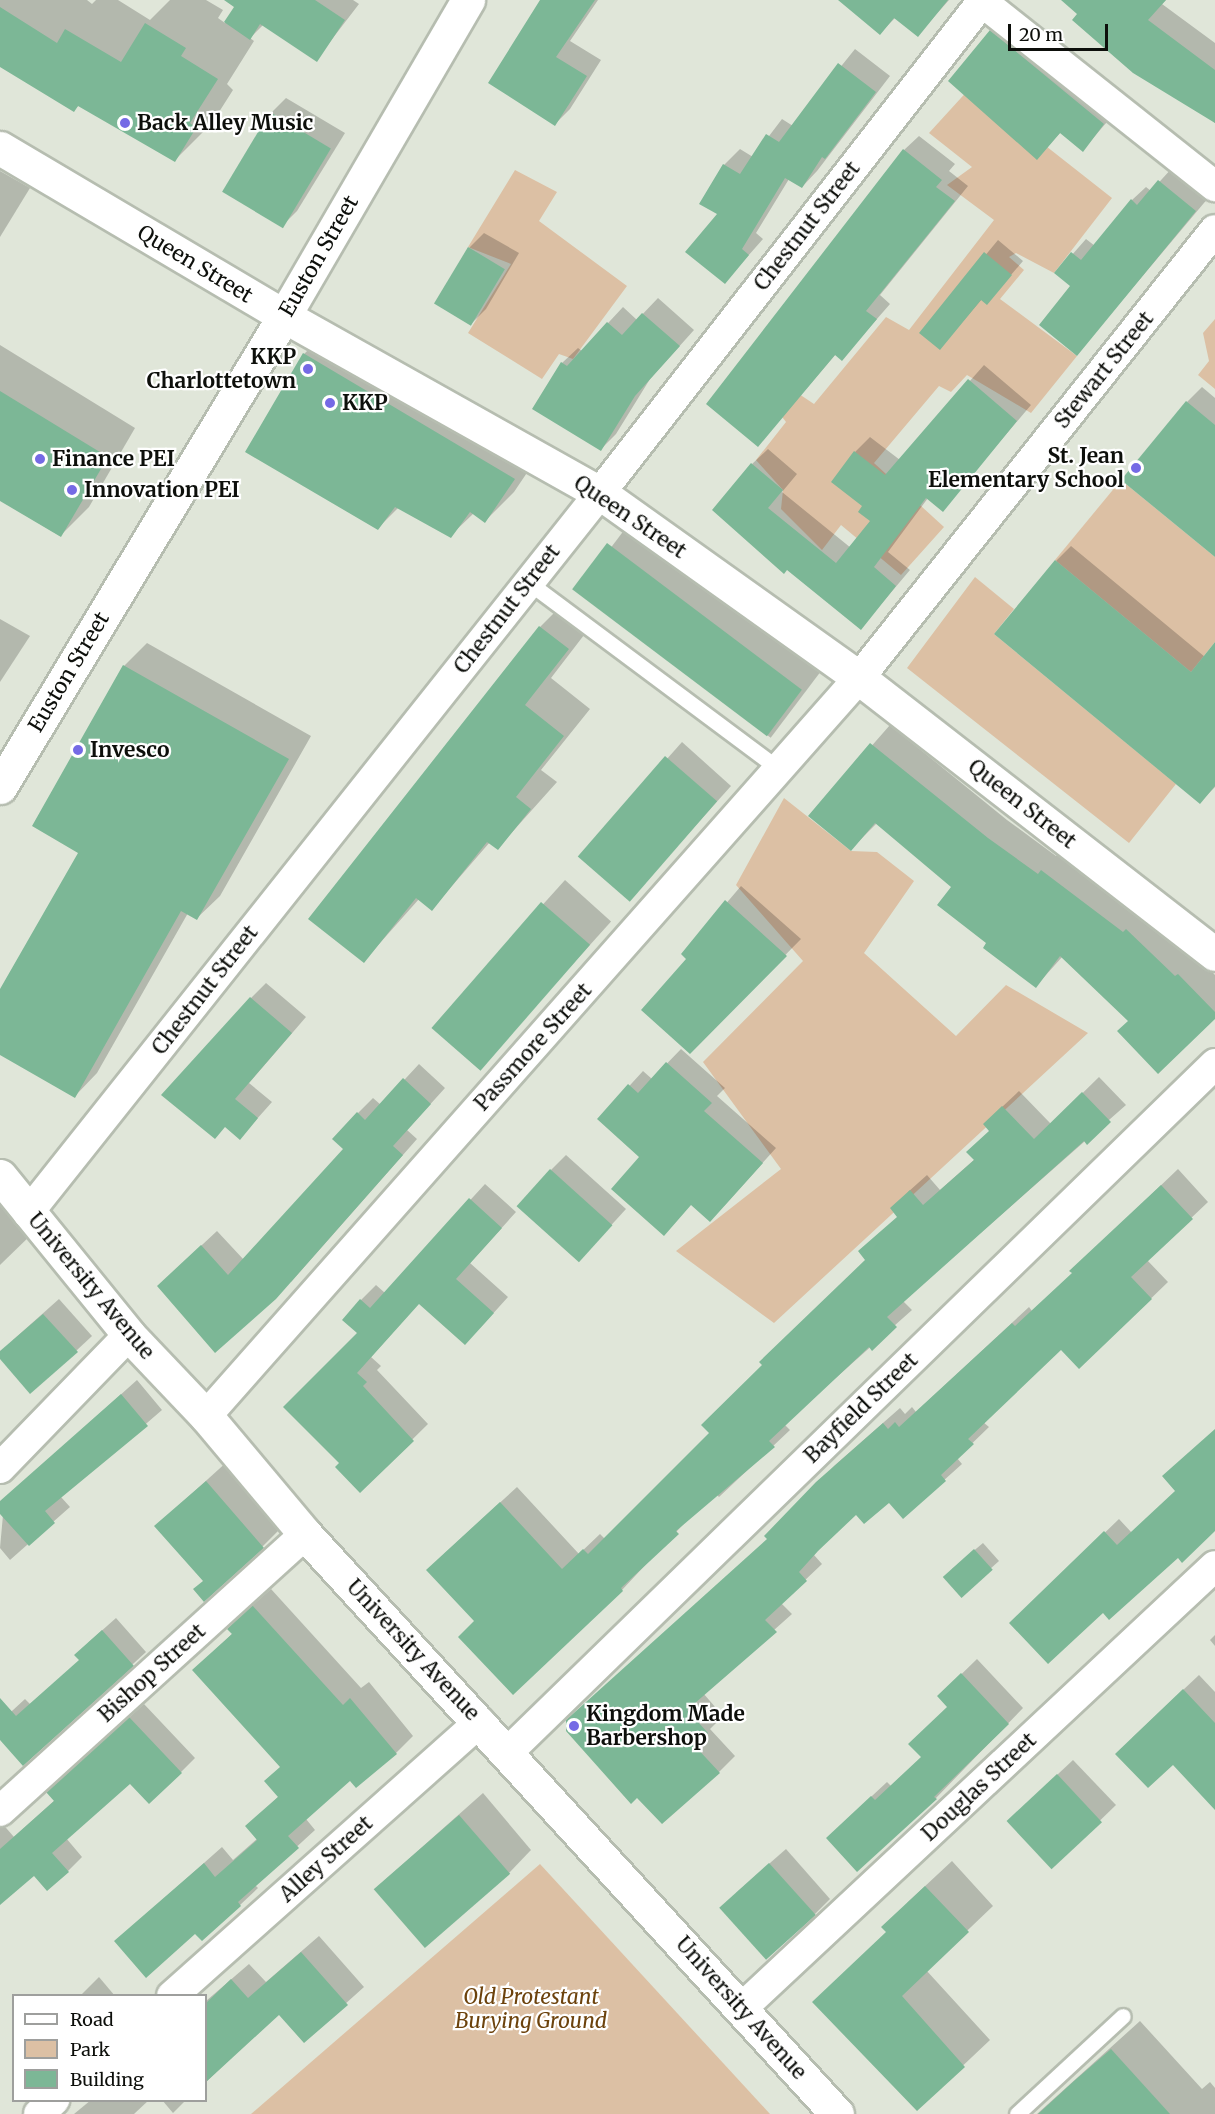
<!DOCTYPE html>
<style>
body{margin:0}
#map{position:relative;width:1215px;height:2114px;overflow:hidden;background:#e0e6d9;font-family:Merriweather,serif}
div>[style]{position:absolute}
.green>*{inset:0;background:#dcc0a4}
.shadow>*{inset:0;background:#0003;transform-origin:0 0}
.building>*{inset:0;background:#7cb796;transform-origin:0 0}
.roads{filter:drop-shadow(2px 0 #b6bdb0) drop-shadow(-2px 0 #b6bdb0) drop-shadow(0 2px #b6bdb0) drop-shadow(0 -2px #b6bdb0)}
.service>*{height:15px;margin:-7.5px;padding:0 7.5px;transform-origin:7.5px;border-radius:7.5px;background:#fff}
.minor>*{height:30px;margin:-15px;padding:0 15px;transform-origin:15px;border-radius:15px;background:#fff}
.tertiary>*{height:33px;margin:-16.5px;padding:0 16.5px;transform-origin:16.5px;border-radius:16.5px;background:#fff}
.secondary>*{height:33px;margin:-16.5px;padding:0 16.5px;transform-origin:16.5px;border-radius:16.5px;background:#fff}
.primary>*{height:33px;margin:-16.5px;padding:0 16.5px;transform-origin:16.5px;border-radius:16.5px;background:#fff}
.dots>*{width:16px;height:16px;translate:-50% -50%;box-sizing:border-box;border:3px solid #fff;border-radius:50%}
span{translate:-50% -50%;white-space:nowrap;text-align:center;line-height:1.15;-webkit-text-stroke:4.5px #fff;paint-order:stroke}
.poi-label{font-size:21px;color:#0d0f0b;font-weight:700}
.left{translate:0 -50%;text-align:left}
.right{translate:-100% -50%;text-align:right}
.street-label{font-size:21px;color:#0d0f0b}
.park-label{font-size:21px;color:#6c420c;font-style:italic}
.legend{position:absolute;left:12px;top:1994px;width:195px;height:108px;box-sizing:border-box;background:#fff;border:2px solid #9e9f9d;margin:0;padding:8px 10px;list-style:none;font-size:18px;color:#0d0f0b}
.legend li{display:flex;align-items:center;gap:12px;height:30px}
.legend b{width:30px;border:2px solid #9e9f9d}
.scale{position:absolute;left:1008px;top:24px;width:100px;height:27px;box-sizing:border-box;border:3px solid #0d0f0b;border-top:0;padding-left:8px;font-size:18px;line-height:21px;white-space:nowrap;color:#0d0f0b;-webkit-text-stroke:4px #fff;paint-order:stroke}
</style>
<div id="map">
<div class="green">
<div style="clip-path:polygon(971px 87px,1112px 198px,1054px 273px,1016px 253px,1009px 257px,1024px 270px,1000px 299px,1077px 356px,1031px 413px,967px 375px,951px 392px,939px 386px,874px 463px,944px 527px,901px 575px,841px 525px,822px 550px,781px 509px,783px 490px,756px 460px,786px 422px,770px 401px,790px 388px,814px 404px,886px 317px,909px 330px,994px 220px,947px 185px,972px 167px,929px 133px)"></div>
<div style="clip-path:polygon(515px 170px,557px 192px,539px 221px,627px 286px,573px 359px,559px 354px,542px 379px,468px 333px,511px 264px,468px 247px)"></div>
<div style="clip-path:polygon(1215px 319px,1215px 389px,1198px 375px,1209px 361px,1203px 333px)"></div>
<div style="clip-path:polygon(1121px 480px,1215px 557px,1215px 642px,1191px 672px,1055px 560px)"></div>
<div style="clip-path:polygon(975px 577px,1014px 609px,994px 634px,1176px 784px,1129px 843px,907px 668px)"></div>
<div style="clip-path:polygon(784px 798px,851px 851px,877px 852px,914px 881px,864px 953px,956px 1036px,1006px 985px,1088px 1033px,774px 1323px,676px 1251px,781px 1169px,703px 1062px,803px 961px,736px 885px)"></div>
<div style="clip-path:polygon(540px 1864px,770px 2114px,251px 2114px)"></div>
</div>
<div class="shadow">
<div style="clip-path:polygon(0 0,87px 0,92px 4px,96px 0,118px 0,150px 20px,170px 0,206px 0,223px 10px,218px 18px,225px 23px,240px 0,353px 0,359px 4px,316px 60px,263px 25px,250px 38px,254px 41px,227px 84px,233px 90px,212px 123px,175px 160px,79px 105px,74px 110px,0 63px)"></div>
<div style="clip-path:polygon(541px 0,598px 0,570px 41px,601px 60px,570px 109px,555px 124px)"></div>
<div style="clip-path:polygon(840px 0,949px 0,918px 35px,896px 17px,880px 33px)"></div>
<div style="clip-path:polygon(1064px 0,1166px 0,1162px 4px,1215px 43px,1215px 123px)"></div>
<div style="clip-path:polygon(1006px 17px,1118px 109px,1083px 150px,1061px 132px,1037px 158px,991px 31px)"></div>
<div style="clip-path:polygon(855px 49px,890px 76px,817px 171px,802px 187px,789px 179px,756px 233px,763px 239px,725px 282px,719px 214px,701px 203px,724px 165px,740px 149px,753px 157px,782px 119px,793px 126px)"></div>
<div style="clip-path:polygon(286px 98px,345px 133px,297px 211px,282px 226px,271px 113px)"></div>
<div style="clip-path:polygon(919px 136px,955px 164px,949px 171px,968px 186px,880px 295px,890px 304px,842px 359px,836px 354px,758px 445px,904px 150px)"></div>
<div style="clip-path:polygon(1173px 167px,1209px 197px,1077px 354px,1072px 286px,1056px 273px,1086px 239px,1095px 246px,1132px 200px,1146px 187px,1151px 191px)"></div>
<div style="clip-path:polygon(0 171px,30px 188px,0 237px)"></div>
<div style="clip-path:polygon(484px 233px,519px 253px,486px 309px,471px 324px,469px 248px)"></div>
<div style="clip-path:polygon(998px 240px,1023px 261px,987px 303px,982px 299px,940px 348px,922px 332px)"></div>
<div style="clip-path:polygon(658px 298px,694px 330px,650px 379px,616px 434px,601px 449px,562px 363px,578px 348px,582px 351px,623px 307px,637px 320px)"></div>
<div style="clip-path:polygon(334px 325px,543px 449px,514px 492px,485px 521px,474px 513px,450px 536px,399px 507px,378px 528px,304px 354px)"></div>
<div style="clip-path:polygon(0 345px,135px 428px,89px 507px,60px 536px,0 500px)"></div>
<div style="clip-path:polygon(984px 365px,1031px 405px,942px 510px,928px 498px,888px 552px,910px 570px,861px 628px,787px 568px,752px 464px,768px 449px,797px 474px,782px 492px,851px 548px,872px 521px,864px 506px,855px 452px,870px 437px,900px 460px)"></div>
<div style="clip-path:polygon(1202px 387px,1215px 398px,1215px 555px,1187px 402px)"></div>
<div style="left:631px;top:521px;width:242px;height:89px;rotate:37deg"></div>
<div style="clip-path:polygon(1071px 546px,1205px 657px,1215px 645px,1215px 787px,1200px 802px,1056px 561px)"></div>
<div style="clip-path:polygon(566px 601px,594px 622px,551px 678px,590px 709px,541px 770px,557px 782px,498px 848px,490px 842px,432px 909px,419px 899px,364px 961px,540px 627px)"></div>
<div style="clip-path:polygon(0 619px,30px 636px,0 682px)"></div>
<div style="clip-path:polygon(147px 643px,311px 736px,220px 896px,197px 918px,188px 913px,97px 1073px,75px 1096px,0 1053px,0 992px,80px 852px,124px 666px)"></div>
<div style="clip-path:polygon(890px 725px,1007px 820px,1056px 856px,1060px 853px,1197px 956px,1215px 975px,1215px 1017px,1130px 1021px,1063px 956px,1036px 986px,988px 943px,953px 886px,877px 823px,851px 849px,811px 815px)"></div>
<div style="clip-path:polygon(682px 742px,731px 786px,644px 883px,580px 857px)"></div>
<div style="left:565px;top:880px;width:62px;height:198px;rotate:42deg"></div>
<div style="clip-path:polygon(741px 886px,801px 939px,690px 1052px,688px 959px,683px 954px)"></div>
<div style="clip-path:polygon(266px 983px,306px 1017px,249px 1083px,272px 1102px,240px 1138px,226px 1126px,251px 998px)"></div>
<div style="clip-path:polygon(681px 1049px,725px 1088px,717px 1096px,776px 1148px,724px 1206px,641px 1157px,599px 1119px,643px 1071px,652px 1079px)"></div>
<div style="clip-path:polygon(419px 1064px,445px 1088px,407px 1130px,417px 1139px,291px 1282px,174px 1271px,217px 1231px,244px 1260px,345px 1149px,358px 1113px,373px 1098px,381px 1105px)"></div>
<div style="clip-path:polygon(1099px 1077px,1126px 1105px,903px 1301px,912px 1310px,784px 1424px,790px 1430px,719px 1497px,715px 1493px,692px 1515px,622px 1590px,476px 1621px,444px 1554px,517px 1487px,579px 1554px,600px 1534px,605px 1539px,711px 1433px,867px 1259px,899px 1216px,908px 1192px,927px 1175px,940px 1190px,975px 1159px,1001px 1108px,1019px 1091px,1051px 1124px)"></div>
<div style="clip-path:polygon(566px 1155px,626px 1209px,594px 1244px,551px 1170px)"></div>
<div style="clip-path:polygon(1178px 1169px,1208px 1202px,1147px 1260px,1168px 1282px,1080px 1367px,1061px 1347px,983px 1422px,989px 1427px,957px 1458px,962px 1464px,903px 1517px,889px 1500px,856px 1513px,829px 1538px,814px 1555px,822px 1564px,781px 1603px,792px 1614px,703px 1693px,723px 1716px,710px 1729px,735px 1756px,719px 1772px,638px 1796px,769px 1538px,834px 1466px,900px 1408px,905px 1414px,912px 1407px,916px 1412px,1029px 1307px,1032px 1311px,1073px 1273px,1088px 1255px)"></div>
<div style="clip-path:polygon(485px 1184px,516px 1212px,470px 1263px,508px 1297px,480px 1328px,419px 1303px,371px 1357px,381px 1366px,377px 1370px,428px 1424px,360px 1491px,341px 1463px,361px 1300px,376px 1285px,385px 1293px)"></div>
<div style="clip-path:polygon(0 1193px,34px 1232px,0 1265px)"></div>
<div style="clip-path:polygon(59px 1299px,92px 1336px,76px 1351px,0 1357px,13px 1340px)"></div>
<div style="clip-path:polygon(137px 1380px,162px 1410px,61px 1497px,70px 1507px,10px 1560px,0 1548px,3px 1515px,0 1503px)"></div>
<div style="clip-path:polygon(1215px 1430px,1215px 1529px,1103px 1611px,1011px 1623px,1119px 1519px,1132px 1533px,1177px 1490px)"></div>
<div style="clip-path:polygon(229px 1460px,285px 1524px,262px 1547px,204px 1580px,156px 1526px)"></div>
<div style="clip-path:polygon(983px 1543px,999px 1561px,961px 1595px,952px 1569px)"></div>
<div style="clip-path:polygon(271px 1589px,361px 1688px,369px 1682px,413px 1736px,396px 1753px,350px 1779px,306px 1819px,315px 1830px,255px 1885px,258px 1888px,240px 1905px,196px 1932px,116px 1941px,222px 1847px,233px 1860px,258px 1838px,247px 1826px,279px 1796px,281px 1767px,194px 1670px,233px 1633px,246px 1611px)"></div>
<div style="clip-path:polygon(116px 1618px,146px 1652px,24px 1764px,0 1738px,0 1722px,25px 1699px,30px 1704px,81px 1660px,89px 1642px)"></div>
<div style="clip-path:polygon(1215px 1635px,1215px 1646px,1210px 1640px)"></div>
<div style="clip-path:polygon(977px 1659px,1023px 1708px,936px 1798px,843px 1823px,887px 1782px,891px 1786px,922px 1757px,949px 1707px,939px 1696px)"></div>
<div style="clip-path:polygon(1199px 1675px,1215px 1692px,1215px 1727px,1132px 1738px)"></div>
<div style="clip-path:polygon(144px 1704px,195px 1758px,181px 1772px,130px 1782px,66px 1838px,82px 1857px,68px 1871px,34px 1874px,0 1903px,0 1821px,14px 1837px,55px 1800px,63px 1778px)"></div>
<div style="clip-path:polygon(1073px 1760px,1116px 1805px,1052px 1867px,1024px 1806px)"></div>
<div style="clip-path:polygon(483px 1793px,531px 1850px,509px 1873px,376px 1888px)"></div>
<div style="clip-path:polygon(786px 1849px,830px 1899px,815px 1914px,736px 1893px)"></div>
<div style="clip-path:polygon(952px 1861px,993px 1906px,926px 1970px,990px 2040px,917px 2109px,887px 1932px,908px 1902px)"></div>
<div style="clip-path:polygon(319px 1936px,364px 1987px,304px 2041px,279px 2012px,206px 2082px,206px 2001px,249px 1964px,266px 1982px)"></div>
<div style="clip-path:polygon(99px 1977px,115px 1996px,80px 1996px)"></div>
<div style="clip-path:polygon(1140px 2021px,1202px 2089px,1210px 2082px,1215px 2088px,1215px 2114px,1037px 2114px)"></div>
<div style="clip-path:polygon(91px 2100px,149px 2100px,134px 2114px,74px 2114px)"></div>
<div style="clip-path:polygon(162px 2100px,186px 2100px,173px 2113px)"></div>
</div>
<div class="building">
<div style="clip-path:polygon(224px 0,315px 0,345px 20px,317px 62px,260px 24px,250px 40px,224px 22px,234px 7px)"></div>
<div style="clip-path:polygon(540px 0,595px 0,556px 57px,587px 76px,555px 126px,488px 83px)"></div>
<div style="clip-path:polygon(838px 0,948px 0,918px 37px,894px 18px,880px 35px)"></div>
<div style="clip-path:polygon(1061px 0,1166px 0,1148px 20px,1215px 70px,1215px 123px,1133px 73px,1072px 20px,1077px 14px)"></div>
<div style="clip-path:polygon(0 7px,57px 43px,65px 29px,121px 62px,145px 23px,186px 48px,181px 56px,218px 79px,190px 123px,196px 128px,175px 162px,78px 106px,74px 112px,0 67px)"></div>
<div style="clip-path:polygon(990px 30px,1104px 124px,1083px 152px,1060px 133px,1037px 160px,948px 81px)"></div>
<div style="clip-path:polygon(838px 63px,876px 92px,825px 159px,822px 157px,802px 188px,785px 178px,742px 249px,749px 255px,725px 284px,685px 252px,717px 214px,699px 204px,723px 164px,740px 174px,766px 134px,779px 142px)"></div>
<div style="left:270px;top:112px;width:71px;height:93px;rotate:31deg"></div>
<div style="clip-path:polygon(903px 149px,942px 180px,936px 187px,955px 201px,866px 311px,877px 319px,842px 361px,835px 355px,758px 447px,706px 404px)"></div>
<div style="clip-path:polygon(1158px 180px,1196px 211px,1077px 356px,1039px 325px,1070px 286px,1054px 273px,1071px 252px,1081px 260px,1131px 199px,1137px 205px)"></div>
<div style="left:468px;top:247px;width:43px;height:66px;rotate:31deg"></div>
<div style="clip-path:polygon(984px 252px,1012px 275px,987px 305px,981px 300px,940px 350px,919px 333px)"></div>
<div style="clip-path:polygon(642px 313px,680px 346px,635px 396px,601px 451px,532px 409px,561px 362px,567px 366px,607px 322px,622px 335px)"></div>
<div style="clip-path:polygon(303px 353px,515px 479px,485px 523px,470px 512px,451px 538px,395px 507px,378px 530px,245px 452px)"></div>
<div style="clip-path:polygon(968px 379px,1017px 421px,943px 512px,926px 498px,874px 567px,896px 586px,861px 630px,787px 570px,784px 574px,712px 510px,751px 463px,783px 490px,768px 508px,836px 563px,870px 521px,858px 512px,862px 506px,831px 482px,854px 451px,885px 475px)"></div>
<div style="clip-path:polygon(0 391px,108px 457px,61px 537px,0 501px)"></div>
<div style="clip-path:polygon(1186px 401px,1215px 425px,1215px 557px,1121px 480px)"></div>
<div style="left:607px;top:543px;width:244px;height:58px;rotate:37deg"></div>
<div style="clip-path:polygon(1055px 560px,1191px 672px,1215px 642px,1215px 786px,1200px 804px,994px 634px)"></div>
<div style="clip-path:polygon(539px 626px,569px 649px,525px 705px,564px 736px,516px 797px,531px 809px,498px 850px,487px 842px,432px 911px,416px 898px,364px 963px,308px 919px)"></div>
<div style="clip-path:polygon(123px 665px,289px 759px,197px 920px,181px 911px,75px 1098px,0 1055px,0 989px,78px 853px,32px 826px)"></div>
<div style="clip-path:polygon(870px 743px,988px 838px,1038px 874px,1041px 870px,1123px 932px,1126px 929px,1175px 976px,1178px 974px,1215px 1012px,1215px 1019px,1158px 1074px,1117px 1031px,1128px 1021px,1060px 956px,1036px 988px,983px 948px,986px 943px,937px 905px,951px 887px,875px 823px,851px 851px,808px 816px)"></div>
<div style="left:665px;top:756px;width:69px;height:133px;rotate:41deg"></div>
<div style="clip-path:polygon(725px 900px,787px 956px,690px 1054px,641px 1010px,686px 959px,681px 954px)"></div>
<div style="left:541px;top:902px;width:65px;height:167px;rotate:41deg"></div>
<div style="clip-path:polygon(250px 997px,292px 1033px,235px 1099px,258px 1118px,240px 1140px,225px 1127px,215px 1139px,161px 1095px)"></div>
<div style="clip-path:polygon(666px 1062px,712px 1103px,704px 1111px,763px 1163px,710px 1222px,691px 1205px,664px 1236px,611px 1189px,639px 1157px,597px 1119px,628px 1084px,638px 1093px)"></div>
<div style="clip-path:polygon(403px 1078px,431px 1104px,393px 1146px,403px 1155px,276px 1299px,215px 1353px,157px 1286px,201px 1245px,228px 1275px,343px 1149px,332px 1139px,357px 1112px,365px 1120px)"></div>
<div style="clip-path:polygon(1082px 1092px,1111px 1122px,1087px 1145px,1084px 1141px,887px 1317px,897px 1327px,872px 1351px,869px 1347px,769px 1441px,775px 1447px,676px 1531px,679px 1534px,621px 1588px,623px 1591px,513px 1695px,458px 1637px,474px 1621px,426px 1570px,500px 1502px,562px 1569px,583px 1549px,588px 1554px,709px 1433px,701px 1425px,762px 1365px,759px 1362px,865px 1260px,858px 1251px,897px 1217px,890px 1208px,910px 1190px,923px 1205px,974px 1160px,966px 1152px,989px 1131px,983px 1124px,1002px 1106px,1034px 1139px)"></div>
<div style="left:550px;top:1169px;width:84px;height:50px;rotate:42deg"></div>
<div style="clip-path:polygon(1161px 1185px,1193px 1219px,1131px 1277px,1152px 1299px,1079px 1369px,1061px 1350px,968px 1439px,974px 1444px,941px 1475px,946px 1481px,903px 1519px,889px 1503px,864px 1524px,856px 1515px,818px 1551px,799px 1572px,807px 1581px,765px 1620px,777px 1632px,687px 1710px,708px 1733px,694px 1745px,720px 1773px,662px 1824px,637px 1798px,631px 1804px,566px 1731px,566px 1720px,767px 1539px,764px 1536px,816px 1482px,883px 1423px,888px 1429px,895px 1422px,899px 1427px,1012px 1323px,1015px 1326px,1072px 1273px,1069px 1271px)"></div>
<div style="clip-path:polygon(469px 1198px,502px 1228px,456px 1279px,494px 1313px,465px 1345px,419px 1304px,357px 1373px,367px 1382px,363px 1386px,414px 1441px,360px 1493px,335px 1467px,339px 1463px,283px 1407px,357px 1333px,342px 1320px,360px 1299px,370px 1308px)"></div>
<div style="clip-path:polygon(43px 1314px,78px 1352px,30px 1394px,0 1359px,0 1351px)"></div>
<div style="clip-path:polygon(121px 1394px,148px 1426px,45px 1511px,55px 1523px,29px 1546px,0 1514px,0 1501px)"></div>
<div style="clip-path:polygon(1215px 1429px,1215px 1531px,1182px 1563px,1178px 1558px,1109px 1620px,1103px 1613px,1048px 1664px,1009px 1623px,1104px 1531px,1117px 1545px,1175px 1491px,1162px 1476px)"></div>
<div style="clip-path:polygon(206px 1481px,264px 1548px,204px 1602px,193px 1589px,203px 1581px,154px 1526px)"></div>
<div style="left:974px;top:1549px;width:28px;height:42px;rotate:48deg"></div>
<div style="clip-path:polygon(252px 1605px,343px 1705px,350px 1698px,397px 1754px,356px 1788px,350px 1781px,288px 1836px,299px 1848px,238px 1902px,241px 1906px,202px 1941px,195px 1934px,146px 1978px,114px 1941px,204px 1863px,215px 1877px,257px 1840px,245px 1826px,278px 1797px,264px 1781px,280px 1767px,192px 1670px,232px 1634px,227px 1629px)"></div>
<div style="clip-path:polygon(102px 1630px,134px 1666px,23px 1766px,0 1740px,0 1698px,16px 1716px,79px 1660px,74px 1655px)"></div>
<div style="clip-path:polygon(961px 1673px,1009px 1724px,934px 1797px,937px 1799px,857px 1872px,826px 1838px,871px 1796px,875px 1800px,921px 1757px,908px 1744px,947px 1707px,937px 1696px)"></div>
<div style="clip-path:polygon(1183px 1689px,1215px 1723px,1215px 1810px,1173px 1765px,1148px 1788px,1115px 1754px)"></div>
<div style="clip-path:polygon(129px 1717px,182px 1773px,149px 1804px,130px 1784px,52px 1853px,69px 1872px,47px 1891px,34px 1876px,0 1905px,0 1849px,54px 1801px,46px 1792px)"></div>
<div style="left:1057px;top:1774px;width:66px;height:69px;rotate:47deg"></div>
<div style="left:459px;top:1815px;width:78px;height:113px;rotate:49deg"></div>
<div style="left:769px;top:1863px;width:70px;height:67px;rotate:48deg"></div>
<div style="clip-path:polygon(925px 1886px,969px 1932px,902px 1996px,965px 2067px,917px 2111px,812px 2002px,886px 1932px,881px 1927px)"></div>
<div style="clip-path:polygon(301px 1952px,348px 2005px,304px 2043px,279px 2015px,206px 2082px,206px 2003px,231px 1979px,248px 1998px)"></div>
<div style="clip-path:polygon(1111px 2049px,1170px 2114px,1038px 2114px,1074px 2081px)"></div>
</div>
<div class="roads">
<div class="service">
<div style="left:528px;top:582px;width:313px;rotate:36.7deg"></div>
<div style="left:1017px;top:2114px;width:144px;rotate:-42.8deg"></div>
</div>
<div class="minor">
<div style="left:980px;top:0;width:300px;rotate:38.4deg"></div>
<div style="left:28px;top:1213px;width:920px;rotate:-51.53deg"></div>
<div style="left:600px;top:493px;width:622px;rotate:-52.12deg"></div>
<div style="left:206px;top:1416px;width:985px;rotate:-48.5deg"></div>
<div style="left:859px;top:678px;width:572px;rotate:-51.53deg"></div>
<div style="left:0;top:1468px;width:185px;rotate:-45.9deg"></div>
<div style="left:507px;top:1753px;width:988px;rotate:-44.22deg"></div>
<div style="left:0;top:1811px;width:412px;rotate:-42.2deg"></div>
<div style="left:172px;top:1996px;width:412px;rotate:-41.7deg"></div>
<div style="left:742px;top:2008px;width:647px;rotate:-43.06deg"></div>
<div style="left:39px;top:2114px;width:21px;rotate:-43deg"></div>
</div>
<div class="tertiary">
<div style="left:0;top:148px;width:330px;rotate:30.6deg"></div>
<div style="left:284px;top:316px;width:362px;rotate:29.3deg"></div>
<div style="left:600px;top:493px;width:318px;rotate:35.5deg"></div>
<div style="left:859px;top:678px;width:450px;rotate:37.8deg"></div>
</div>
<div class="secondary">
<div style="left:0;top:787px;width:550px;rotate:-58.91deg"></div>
<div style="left:284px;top:316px;width:366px;rotate:-59.8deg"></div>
</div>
<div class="primary">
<div style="left:0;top:1176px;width:205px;rotate:50.9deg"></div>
<div style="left:129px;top:1335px;width:112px;rotate:46.5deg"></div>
<div style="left:206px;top:1416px;width:154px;rotate:50deg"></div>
<div style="left:305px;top:1534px;width:787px;rotate:47.47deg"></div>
</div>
</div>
<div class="dots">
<div style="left:125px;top:123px;background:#756ae5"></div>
<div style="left:308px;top:369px;background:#756ae5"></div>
<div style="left:330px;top:403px;background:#756ae5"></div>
<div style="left:40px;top:459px;background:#756ae5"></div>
<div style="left:1136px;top:468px;background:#756ae5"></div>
<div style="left:72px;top:490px;background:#756ae5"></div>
<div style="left:78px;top:750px;background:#756ae5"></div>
<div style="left:574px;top:1726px;background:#756ae5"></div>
</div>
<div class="poi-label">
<span class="left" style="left:137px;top:123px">Back Alley Music</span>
<span class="right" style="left:296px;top:369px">KKP<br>Charlottetown</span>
<span class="left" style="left:342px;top:403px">KKP</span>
<span class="right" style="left:1124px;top:468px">St. Jean<br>Elementary School</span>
<span class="left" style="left:52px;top:459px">Finance PEI</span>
<span class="left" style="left:84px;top:490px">Innovation PEI</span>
<span class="left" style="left:90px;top:750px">Invesco</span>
<span class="left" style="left:586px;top:1726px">Kingdom Made<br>Barbershop</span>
</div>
<div class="street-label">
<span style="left:807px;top:226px;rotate:-52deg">Chestnut Street</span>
<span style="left:319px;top:256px;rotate:-60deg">Euston Street</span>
<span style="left:195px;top:264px;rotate:31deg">Queen Street</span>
<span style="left:1104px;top:370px;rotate:-51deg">Stewart Street</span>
<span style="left:630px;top:517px;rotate:34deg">Queen Street</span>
<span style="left:507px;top:609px;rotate:-52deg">Chestnut Street</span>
<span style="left:69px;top:672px;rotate:-59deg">Euston Street</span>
<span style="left:1022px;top:804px;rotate:38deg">Queen Street</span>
<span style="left:205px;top:990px;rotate:-52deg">Chestnut Street</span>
<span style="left:533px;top:1047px;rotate:-48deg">Passmore Street</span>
<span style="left:91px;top:1286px;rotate:50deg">University Avenue</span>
<span style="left:861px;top:1408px;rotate:-44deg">Bayfield Street</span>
<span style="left:413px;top:1650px;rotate:47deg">University Avenue</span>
<span style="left:152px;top:1673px;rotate:-42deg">Bishop Street</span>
<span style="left:979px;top:1787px;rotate:-43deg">Douglas Street</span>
<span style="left:326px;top:1859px;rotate:-42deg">Alley Street</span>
<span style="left:741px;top:2008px;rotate:48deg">University Avenue</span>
</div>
<div class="park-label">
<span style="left:531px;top:2009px">Old Protestant<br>Burying Ground</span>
</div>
<ul class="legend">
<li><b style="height:8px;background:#fff"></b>Road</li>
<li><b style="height:16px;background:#dcc0a4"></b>Park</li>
<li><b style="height:16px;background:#7cb796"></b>Building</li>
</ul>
<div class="scale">20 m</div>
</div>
